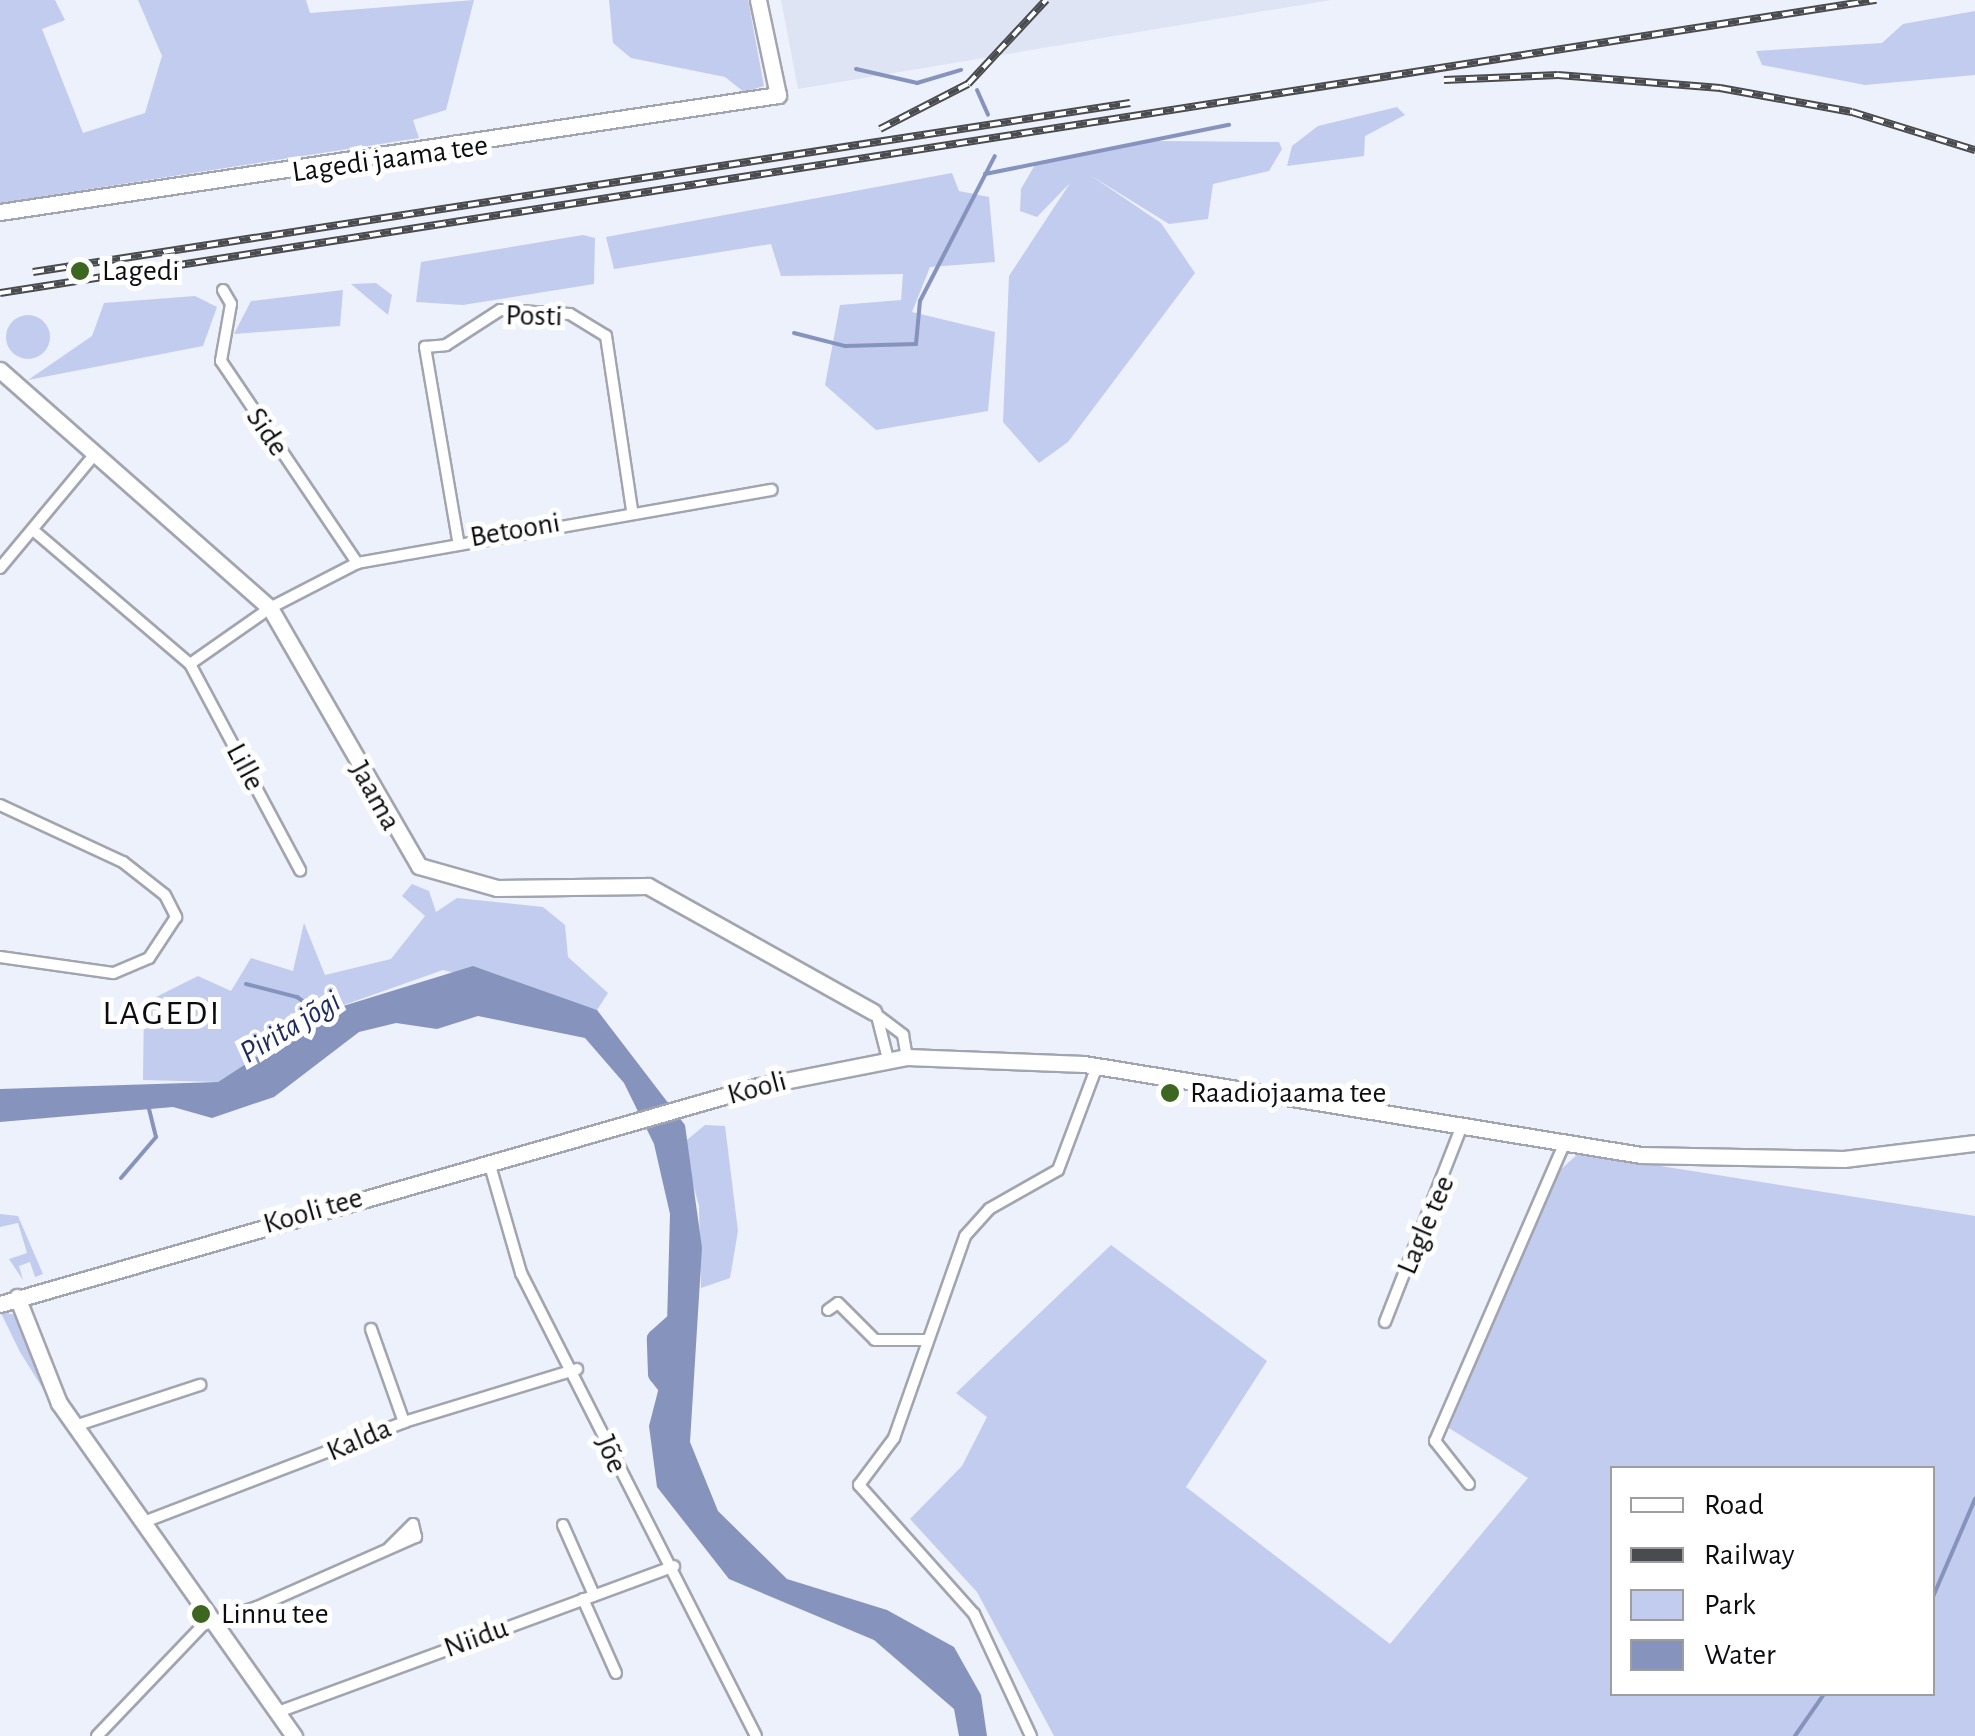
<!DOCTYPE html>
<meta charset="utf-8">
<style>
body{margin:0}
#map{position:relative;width:1975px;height:1736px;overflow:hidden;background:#edf1fb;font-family:"Alegreya Sans",sans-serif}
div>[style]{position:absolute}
.built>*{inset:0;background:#dfe4f4}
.green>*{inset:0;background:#c2ccee}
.round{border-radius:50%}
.water>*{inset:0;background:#8693bc}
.stream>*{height:4px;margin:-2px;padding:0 2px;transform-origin:2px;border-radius:2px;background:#8693bc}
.river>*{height:20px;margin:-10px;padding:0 10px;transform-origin:10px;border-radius:10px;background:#8693bc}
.roads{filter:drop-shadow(2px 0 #a2a5af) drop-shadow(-2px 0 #a2a5af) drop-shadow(0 2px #a2a5af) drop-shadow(0 -2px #a2a5af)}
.street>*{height:10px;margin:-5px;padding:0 5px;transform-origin:5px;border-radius:5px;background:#fff}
.secondary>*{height:15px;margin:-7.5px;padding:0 7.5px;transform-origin:7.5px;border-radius:7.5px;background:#fff}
.rail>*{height:8px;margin-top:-4px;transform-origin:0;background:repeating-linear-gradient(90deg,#fff 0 11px,#494b4f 0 22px);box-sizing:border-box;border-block:2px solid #494b4f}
.dots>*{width:28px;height:28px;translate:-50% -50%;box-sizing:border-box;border:5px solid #fff;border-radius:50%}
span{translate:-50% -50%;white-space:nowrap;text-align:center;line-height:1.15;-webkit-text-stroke:10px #fff;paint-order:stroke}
.street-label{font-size:30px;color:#0c0d10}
.poi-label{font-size:30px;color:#0c0d10}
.left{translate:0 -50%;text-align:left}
.water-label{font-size:32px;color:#1f2a5f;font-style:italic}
.quarter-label{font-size:35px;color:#0c0d10;letter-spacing:2.5px}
.legend{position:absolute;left:1610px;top:1466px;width:325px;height:230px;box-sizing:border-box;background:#fff;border:2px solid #9e9e9f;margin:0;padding:12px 18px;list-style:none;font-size:30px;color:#0c0d10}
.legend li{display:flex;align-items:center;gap:20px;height:50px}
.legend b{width:50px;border:2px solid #9e9e9f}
</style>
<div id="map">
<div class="built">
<div style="clip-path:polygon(781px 0,1331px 0,798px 89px)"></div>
</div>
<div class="green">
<div style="clip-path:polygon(0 0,55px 0,65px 20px,42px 29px,83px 133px,145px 113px,162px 56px,138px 0,306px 0,310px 13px,474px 0,446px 110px,413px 120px,419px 138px,0 203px)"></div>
<div style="clip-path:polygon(609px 0,748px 0,764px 86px,744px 92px,725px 77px,631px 58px,613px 43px)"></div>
<div style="clip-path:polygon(1975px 11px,1975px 75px,1865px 85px,1762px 65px,1756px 51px,1882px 43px,1903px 24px)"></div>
<div style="clip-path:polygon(1397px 107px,1405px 115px,1365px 136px,1364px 156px,1287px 166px,1292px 146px,1318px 126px)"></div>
<div style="clip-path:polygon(1157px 141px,1279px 142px,1282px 149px,1269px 171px,1213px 184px,1208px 219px,1169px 224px,1090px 175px,1161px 223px,1195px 273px,1068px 442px,1039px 463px,1003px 422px,1009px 276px,1070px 183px,1037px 217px,1020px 211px,1021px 189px,1036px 163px)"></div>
<div style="clip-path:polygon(952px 173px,959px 191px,989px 197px,995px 262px,930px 267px,912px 312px,995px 332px,988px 411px,876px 430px,825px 385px,840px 305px,901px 300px,903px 274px,781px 276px,771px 244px,614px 269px,606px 237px)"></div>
<div style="clip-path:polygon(583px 235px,595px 238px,594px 284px,463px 305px,416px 302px,421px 262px)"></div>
<div style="clip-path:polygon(376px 283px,392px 295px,388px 315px,351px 284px)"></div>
<div style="clip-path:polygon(343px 290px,340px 326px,234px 334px,251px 301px)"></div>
<div style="clip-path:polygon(195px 296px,217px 307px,203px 346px,28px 380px,92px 336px,104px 303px)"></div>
<div class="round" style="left:6px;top:315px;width:44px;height:44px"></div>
<div style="clip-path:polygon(412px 884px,429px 891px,436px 912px,457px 898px,543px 907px,565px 925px,568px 957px,608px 993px,597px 1010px,443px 970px,327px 1011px,218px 1082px,143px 1080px,144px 1003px,198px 976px,231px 991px,251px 958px,293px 971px,304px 923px,325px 975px,391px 959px,425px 916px,402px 896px)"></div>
<div style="clip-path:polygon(705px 1125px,725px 1126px,738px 1231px,730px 1278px,701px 1288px,699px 1206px,682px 1144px)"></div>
<div style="clip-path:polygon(evenodd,1579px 1153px,1975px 1216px,1975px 1736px,1054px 1736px,977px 1592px,910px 1519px,962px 1466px,987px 1417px,956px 1393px,1111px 1245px,1267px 1361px,1186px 1487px,1390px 1644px,1528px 1478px,1449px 1428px,1559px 1171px,1579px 1153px,1612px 1468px,1932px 1468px,1932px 1694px,1612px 1694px,1612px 1468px)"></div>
<div style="clip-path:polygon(0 1214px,18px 1216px,43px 1274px,35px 1277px,30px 1262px,19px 1266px,23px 1280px,9px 1259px,27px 1253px,18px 1223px,0 1227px)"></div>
<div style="clip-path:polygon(0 1311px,15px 1315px,80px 1448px,20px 1352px)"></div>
</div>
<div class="water">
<div style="clip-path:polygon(473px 966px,597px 1010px,685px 1125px,702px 1248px,690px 1442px,718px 1511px,787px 1579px,887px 1610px,954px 1647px,981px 1695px,987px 1736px,959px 1736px,954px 1709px,874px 1640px,729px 1579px,657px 1487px,649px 1426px,666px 1360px,670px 1214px,654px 1144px,624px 1083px,585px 1038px,478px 1016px,437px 1029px,396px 1023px,359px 1032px,274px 1097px,212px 1118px,173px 1107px,0 1122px,0 1089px,218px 1082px,327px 1011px)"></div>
</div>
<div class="stream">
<div style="left:856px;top:69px;width:63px;rotate:12.9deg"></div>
<div style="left:917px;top:83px;width:46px;rotate:-16.5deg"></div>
<div style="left:977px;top:90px;width:27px;rotate:66deg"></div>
<div style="left:985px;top:174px;width:249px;rotate:-11.4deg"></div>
<div style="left:794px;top:333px;width:53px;rotate:14.3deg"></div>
<div style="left:845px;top:346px;width:71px;rotate:-1.6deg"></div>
<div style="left:916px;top:344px;width:43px;rotate:-84.7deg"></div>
<div style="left:920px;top:301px;width:163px;rotate:-62.7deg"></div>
<div style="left:246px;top:984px;width:53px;rotate:14.3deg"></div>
<div style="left:297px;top:997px;width:35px;rotate:35deg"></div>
<div style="left:121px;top:1178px;width:54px;rotate:-49.5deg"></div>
<div style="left:156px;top:1137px;width:32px;rotate:-104deg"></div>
<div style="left:1932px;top:1599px;width:109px;rotate:-66.7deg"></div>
<div style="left:1795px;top:1736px;width:51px;rotate:-55.4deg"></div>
</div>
<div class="river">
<div style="left:677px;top:1398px;width:31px;rotate:-128deg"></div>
<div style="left:658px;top:1374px;width:35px;rotate:-92deg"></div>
<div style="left:657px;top:1339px;width:36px;rotate:-42deg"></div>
</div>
<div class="roads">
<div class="street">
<div style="left:223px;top:290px;width:16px;rotate:60deg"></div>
<div style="left:231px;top:304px;width:58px;rotate:100deg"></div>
<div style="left:221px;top:361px;width:244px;rotate:56deg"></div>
<div style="left:33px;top:530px;width:206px;rotate:40.5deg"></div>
<div style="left:190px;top:664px;width:234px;rotate:61.9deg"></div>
<div style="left:458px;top:540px;width:196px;rotate:-99.7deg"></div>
<div style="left:425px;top:347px;width:21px;rotate:-5deg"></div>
<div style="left:446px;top:345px;width:64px;rotate:-32.9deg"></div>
<div style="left:500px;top:310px;width:70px;rotate:3.3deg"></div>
<div style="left:570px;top:314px;width:42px;rotate:31.4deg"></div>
<div style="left:606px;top:336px;width:175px;rotate:81.5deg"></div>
<div style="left:0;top:568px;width:148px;rotate:-50.2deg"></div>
<div style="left:190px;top:664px;width:98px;rotate:-35deg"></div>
<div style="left:270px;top:608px;width:98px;rotate:-27.3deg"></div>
<div style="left:357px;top:563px;width:421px;rotate:-10deg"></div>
<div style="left:0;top:805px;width:136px;rotate:24.9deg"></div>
<div style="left:123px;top:862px;width:53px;rotate:38.2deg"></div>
<div style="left:165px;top:895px;width:25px;rotate:63deg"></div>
<div style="left:176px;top:917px;width:49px;rotate:123.4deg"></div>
<div style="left:149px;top:958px;width:39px;rotate:157deg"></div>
<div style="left:113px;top:973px;width:114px;rotate:-171.9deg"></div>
<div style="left:873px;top:1012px;width:38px;rotate:37deg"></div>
<div style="left:903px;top:1035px;width:22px;rotate:80deg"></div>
<div style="left:877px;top:1016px;width:44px;rotate:75.7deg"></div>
<div style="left:489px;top:1162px;width:116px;rotate:73.9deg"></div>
<div style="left:521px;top:1273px;width:519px;rotate:63.09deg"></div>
<div style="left:828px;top:1310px;width:12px;rotate:-35deg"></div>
<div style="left:838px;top:1303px;width:52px;rotate:45deg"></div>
<div style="left:875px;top:1340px;width:51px"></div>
<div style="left:1385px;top:1322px;width:211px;rotate:-68.6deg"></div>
<div style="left:371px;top:1329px;width:99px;rotate:70.5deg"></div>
<div style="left:75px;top:1426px;width:132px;rotate:-18.2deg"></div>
<div style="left:1469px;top:1484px;width:55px;rotate:-128.3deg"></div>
<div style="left:1435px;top:1441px;width:324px;rotate:-66.5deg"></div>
<div style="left:144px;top:1522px;width:279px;rotate:-21deg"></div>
<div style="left:404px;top:1422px;width:181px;rotate:-17deg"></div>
<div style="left:563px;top:1525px;width:77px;rotate:66.1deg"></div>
<div style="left:583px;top:1599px;width:81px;rotate:66deg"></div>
<div style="left:278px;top:1712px;width:422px;rotate:-20.2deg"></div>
<div style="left:97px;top:1736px;width:153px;rotate:-46.3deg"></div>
<div style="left:203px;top:1625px;width:57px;rotate:-18.4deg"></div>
<div style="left:257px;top:1607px;width:174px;rotate:-23.8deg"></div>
<div style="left:416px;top:1537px;width:13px;rotate:-103deg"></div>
<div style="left:413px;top:1524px;width:34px;rotate:135deg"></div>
<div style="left:1031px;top:1736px;width:135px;rotate:-115deg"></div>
<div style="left:974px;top:1614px;width:173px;rotate:-131.7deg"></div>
<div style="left:859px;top:1485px;width:59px;rotate:-53.3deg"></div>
<div style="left:894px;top:1438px;width:214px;rotate:-70.6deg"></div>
<div style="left:965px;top:1236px;width:36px;rotate:-48deg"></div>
<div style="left:989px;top:1209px;width:79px;rotate:-29.5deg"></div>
<div style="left:1058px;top:1170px;width:111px;rotate:-69.4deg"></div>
</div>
<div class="secondary">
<div style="left:0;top:212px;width:787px;rotate:-8.55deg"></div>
<div style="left:778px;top:95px;width:97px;rotate:-101.9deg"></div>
<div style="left:0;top:370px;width:360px;rotate:41.4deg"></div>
<div style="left:270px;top:608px;width:298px;rotate:60deg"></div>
<div style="left:419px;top:866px;width:81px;rotate:15.8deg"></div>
<div style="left:497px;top:888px;width:151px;rotate:-0.8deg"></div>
<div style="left:648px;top:886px;width:258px;rotate:29.2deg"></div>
<div style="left:17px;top:1297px;width:114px;rotate:68.4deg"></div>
<div style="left:59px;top:1403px;width:408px;rotate:54.8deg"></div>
<div style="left:0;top:1304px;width:790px;rotate:-16.03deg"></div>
<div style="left:759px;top:1086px;width:151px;rotate:-11.1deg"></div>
<div style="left:907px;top:1057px;width:177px;rotate:2.3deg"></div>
<div style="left:1084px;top:1064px;width:564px;rotate:9.28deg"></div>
<div style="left:1641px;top:1155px;width:203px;rotate:1.1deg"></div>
<div style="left:1844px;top:1159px;width:132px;rotate:-7deg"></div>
</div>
</div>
<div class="rail">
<div style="left:1444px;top:80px;width:114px;rotate:-2.5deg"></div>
<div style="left:1558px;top:75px;width:163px;rotate:4.6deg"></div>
<div style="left:1720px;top:88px;width:134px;rotate:10.3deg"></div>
<div style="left:1852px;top:112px;width:129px;rotate:17.2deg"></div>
<div style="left:880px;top:129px;width:99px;rotate:-27.1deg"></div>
<div style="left:968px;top:84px;width:115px;rotate:-47.1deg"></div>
<div style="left:33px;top:272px;width:1110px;rotate:-8.76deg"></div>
<div style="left:0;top:293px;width:1899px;rotate:-8.88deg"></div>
</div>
<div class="dots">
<div style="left:80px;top:271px;background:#3d6621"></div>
<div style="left:1170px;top:1093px;background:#3d6621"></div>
<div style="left:201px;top:1614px;background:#3d6621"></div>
</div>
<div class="street-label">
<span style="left:390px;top:159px;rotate:-8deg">Lagedi jaama tee</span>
<span style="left:534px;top:316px;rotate:1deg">Posti</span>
<span style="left:267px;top:432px;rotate:56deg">Side</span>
<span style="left:515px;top:530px;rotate:-10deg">Betooni</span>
<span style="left:245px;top:767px;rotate:62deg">Lille</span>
<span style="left:375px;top:796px;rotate:61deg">Jaama</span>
<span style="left:757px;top:1088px;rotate:-15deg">Kooli</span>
<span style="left:313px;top:1211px;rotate:-16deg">Kooli tee</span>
<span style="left:1426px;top:1225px;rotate:-67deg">Lagle tee</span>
<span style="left:359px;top:1440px;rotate:-23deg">Kalda</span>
<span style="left:611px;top:1454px;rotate:67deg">Jõe</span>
<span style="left:476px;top:1638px;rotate:-20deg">Niidu</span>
</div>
<div class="poi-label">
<span class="left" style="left:102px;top:271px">Lagedi</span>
<span class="left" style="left:1190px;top:1093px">Raadiojaama tee</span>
<span class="left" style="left:221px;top:1614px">Linnu tee</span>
</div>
<div class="water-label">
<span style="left:290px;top:1027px;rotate:-31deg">Pirita jõgi</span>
</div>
<div class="quarter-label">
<span style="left:162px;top:1014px">LAGEDI</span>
</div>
<ul class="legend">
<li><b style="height:12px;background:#fff"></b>Road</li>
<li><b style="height:12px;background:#494b4f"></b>Railway</li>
<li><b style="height:28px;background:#c2ccee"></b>Park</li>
<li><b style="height:28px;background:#8693bc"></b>Water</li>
</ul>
</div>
